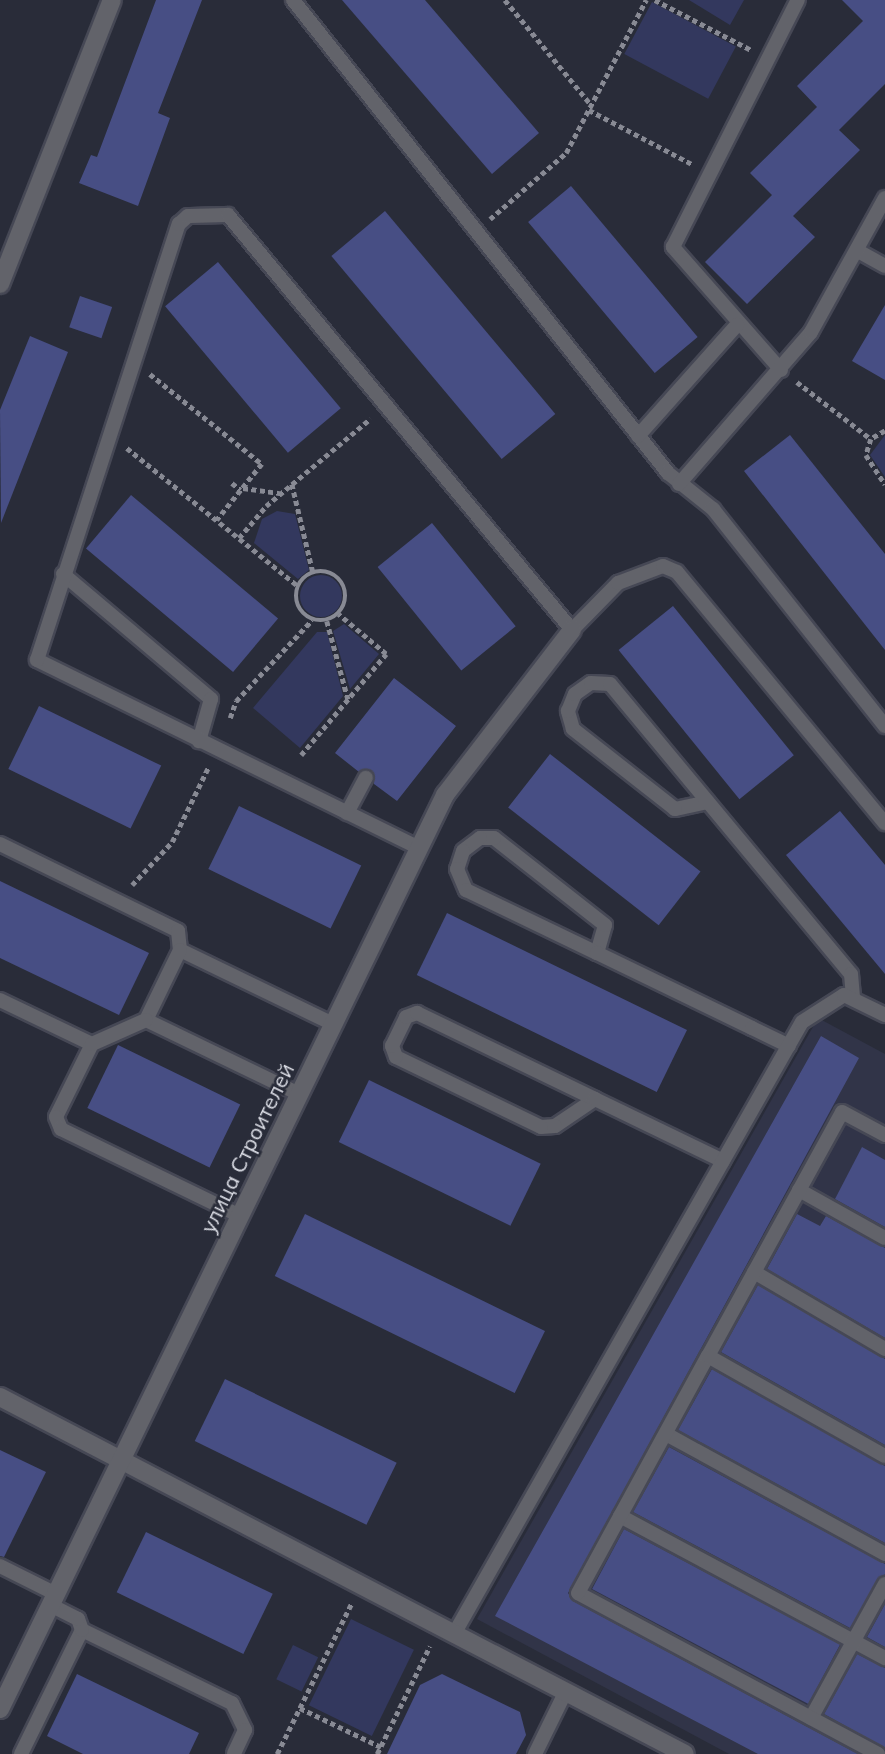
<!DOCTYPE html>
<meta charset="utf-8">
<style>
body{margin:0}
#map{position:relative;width:885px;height:1754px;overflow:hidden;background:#292c39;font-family:Mulish,sans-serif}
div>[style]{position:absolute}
.built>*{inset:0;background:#313448}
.green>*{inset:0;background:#33385e;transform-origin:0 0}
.round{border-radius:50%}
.building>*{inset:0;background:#474e84;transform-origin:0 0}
.path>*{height:4.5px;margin-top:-2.25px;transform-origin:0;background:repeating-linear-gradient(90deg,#888a94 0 5px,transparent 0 8.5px)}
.path>.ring{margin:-2.25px;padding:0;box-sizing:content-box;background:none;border:4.5px solid #888a94;border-radius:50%}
.roads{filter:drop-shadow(2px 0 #464855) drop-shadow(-2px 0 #464855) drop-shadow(0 2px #464855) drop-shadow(0 -2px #464855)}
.lane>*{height:14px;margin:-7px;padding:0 7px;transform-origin:7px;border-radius:7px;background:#62636a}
.street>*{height:18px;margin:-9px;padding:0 9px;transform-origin:9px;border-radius:9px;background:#62636a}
span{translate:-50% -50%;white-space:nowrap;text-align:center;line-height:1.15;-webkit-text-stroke:5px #292c39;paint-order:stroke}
.street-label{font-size:21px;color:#dcdee6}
</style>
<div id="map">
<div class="built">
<div style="clip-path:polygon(818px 1018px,885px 1054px,885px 1754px,729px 1754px,477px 1619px)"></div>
</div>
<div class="green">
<div style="clip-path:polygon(689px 0,744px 0,730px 25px)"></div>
<div style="left:652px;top:2px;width:95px;height:59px;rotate:28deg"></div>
<div style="clip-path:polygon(885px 435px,885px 477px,870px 455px)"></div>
<div style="clip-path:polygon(277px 511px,295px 514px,309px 570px,298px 579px,254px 543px,262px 519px)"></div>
<div class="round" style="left:300px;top:575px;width:42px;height:42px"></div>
<div style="clip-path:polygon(344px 624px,379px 654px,350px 689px,333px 631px)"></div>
<div style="clip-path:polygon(317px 632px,327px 632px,343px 696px,300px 748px,253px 708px)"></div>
<div style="left:351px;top:1619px;width:70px;height:96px;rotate:26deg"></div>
<div style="left:293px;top:1645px;width:28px;height:38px;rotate:26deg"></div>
</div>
<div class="building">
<div style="clip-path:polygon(156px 0,202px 0,158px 113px,170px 118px,138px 206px,79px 183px,91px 155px,97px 157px)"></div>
<div style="clip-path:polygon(342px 0,425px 0,539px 133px,492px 174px)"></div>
<div style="clip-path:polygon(842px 0,885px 0,885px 84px,839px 130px,860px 150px,793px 216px,815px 237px,747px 304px,705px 262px,772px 195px,750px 173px,817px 107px,797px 86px,863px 21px)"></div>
<div style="left:571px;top:186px;width:197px;height:56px;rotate:50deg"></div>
<div style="left:385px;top:211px;width:265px;height:70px;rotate:50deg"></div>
<div style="left:218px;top:262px;width:191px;height:69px;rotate:50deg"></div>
<div style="left:80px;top:296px;width:34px;height:33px;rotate:19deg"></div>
<div style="clip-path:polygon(885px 305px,885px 380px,852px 361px)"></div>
<div style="clip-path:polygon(30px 336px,68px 352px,1px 523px,0 410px)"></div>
<div style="clip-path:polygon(790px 435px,885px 554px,885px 650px,744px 471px)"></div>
<div style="left:131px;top:495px;width:192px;height:70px;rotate:40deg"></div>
<div style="left:432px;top:523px;width:133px;height:70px;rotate:51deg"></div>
<div style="left:673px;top:606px;width:192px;height:70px;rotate:51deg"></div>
<div style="clip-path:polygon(394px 678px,456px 726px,397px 801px,374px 784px,371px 770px,359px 772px,335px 753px)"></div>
<div style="left:39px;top:706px;width:136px;height:70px;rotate:26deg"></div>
<div style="left:550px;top:754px;width:191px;height:68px;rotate:38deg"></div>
<div style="left:239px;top:806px;width:136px;height:70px;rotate:26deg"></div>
<div style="clip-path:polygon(840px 811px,885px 865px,885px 974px,786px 855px)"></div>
<div style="clip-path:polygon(0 881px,149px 953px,119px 1015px,0 958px)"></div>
<div style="left:447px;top:913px;width:267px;height:69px;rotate:26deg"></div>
<div style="clip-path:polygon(821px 1036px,859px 1058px,568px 1593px,573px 1601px,858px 1754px,758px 1754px,495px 1616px)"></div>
<div style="left:118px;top:1045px;width:136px;height:70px;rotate:26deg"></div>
<div style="left:369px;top:1080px;width:191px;height:69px;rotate:26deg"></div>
<div style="clip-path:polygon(862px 1147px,885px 1160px,885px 1227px,835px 1199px)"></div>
<div style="left:305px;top:1214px;width:267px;height:69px;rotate:26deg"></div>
<div style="clip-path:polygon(797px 1214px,820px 1226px,826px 1216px,885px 1248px,885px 1338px,767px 1269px)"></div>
<div style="clip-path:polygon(758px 1285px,885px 1359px,885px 1445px,721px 1352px)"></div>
<div style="clip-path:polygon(712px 1369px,885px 1466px,885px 1543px,678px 1430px)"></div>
<div style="left:225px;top:1379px;width:191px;height:69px;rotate:26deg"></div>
<div style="clip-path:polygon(669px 1447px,885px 1564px,885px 1574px,850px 1628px,633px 1512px)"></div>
<div style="clip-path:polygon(0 1450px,46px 1472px,4px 1557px,0 1556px)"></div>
<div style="left:624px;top:1529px;width:245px;height:68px;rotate:28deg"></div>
<div style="left:146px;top:1532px;width:141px;height:67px;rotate:26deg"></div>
<div style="clip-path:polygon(885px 1604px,885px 1647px,867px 1637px)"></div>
<div style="clip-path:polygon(857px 1654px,885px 1668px,885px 1748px,824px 1714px)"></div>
<div style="clip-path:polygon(77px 1674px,199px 1733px,189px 1754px,83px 1754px,47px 1736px)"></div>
<div style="clip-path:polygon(442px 1674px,520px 1712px,526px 1735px,516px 1754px,387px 1754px,420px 1685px)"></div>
</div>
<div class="path">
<div style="left:505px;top:0;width:137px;rotate:50.6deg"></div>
<div style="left:655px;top:0;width:108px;rotate:27.5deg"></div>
<div style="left:589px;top:110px;width:116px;rotate:27.7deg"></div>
<div style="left:490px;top:219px;width:101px;rotate:-41deg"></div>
<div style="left:566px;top:153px;width:173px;rotate:-62.4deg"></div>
<div style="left:150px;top:374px;width:144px;rotate:38.8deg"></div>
<div style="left:262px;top:464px;width:72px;rotate:128.8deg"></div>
<div style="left:797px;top:382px;width:93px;rotate:37.6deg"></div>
<div style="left:885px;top:431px;width:16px;rotate:150deg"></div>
<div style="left:871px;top:439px;width:17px;rotate:107deg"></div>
<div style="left:866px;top:455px;width:35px;rotate:57deg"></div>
<div style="left:127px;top:448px;width:220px;rotate:38.9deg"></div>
<div style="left:232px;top:483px;width:11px;rotate:38deg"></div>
<div style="left:292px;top:484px;width:90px;rotate:76.6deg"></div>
<div style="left:243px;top:488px;width:37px;rotate:8deg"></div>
<div style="left:239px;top:538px;width:42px;rotate:-49.8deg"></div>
<div style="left:266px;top:506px;width:136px;rotate:-39.9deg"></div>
<div class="ring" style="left:296px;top:571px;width:45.5px;height:45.5px"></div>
<div style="left:327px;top:621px;width:81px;rotate:74.9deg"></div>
<div style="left:230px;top:718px;width:18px;rotate:-71deg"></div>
<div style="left:236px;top:701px;width:111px;rotate:-46.8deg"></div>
<div style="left:301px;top:755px;width:132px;rotate:-49.9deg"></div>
<div style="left:386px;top:654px;width:62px;rotate:-140.2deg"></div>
<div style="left:132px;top:885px;width:59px;rotate:-47.1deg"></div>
<div style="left:172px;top:842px;width:82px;rotate:-64.1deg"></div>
<div style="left:300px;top:1708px;width:90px;rotate:25.7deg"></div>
<div style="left:277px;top:1754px;width:169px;rotate:-63.7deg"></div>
<div style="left:377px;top:1754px;width:120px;rotate:-63.9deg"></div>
</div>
<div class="roads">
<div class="lane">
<div style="left:293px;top:0;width:604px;rotate:51.59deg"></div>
<div style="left:668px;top:473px;width:58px;rotate:38.7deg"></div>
<div style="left:713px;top:509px;width:277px;rotate:51.6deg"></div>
<div style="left:858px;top:251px;width:31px;rotate:29deg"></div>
<div style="left:781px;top:370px;width:164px;rotate:-131.3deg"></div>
<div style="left:673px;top:247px;width:277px;rotate:-63.2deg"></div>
<div style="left:638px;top:436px;width:149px;rotate:-48.3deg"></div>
<div style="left:679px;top:484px;width:201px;rotate:-49deg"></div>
<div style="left:811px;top:332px;width:153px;rotate:-61.1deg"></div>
<div style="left:63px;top:574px;width:194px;rotate:40.2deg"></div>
<div style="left:211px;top:699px;width:44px;rotate:105.9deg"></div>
<div style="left:708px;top:802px;width:34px;rotate:168deg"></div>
<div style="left:675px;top:809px;width:130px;rotate:-141.9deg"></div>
<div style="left:573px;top:729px;width:19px;rotate:-106deg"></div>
<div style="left:568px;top:711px;width:18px;rotate:-68deg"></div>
<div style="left:575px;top:694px;width:19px;rotate:-35deg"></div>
<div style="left:591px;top:683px;width:19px;rotate:3deg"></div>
<div style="left:610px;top:684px;width:377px;rotate:50.3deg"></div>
<div style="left:851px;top:974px;width:23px;rotate:85deg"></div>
<div style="left:347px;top:813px;width:40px;rotate:-62deg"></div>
<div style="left:0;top:844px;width:198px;rotate:26deg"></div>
<div style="left:178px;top:931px;width:19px;rotate:84deg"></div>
<div style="left:180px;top:950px;width:170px;rotate:25.8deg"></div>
<div style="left:419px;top:848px;width:426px;rotate:-153.8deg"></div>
<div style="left:37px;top:660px;width:459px;rotate:-72deg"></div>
<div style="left:179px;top:224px;width:12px;rotate:-42deg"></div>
<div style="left:188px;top:216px;width:40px;rotate:-1.4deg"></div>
<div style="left:228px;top:215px;width:539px;rotate:50.34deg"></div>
<div style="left:572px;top:630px;width:66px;rotate:-45.6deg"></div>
<div style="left:618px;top:583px;width:48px;rotate:-20.7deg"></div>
<div style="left:663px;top:566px;width:15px;rotate:23deg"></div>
<div style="left:677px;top:572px;width:326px;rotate:50.4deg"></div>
<div style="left:180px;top:950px;width:78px;rotate:115.9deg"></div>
<div style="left:146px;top:1020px;width:170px;rotate:25.8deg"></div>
<div style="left:597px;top:953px;width:29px;rotate:-74deg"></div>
<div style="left:605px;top:925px;width:141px;rotate:-141.9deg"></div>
<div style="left:494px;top:838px;width:14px;rotate:180deg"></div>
<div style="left:480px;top:838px;width:21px;rotate:143deg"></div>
<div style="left:463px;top:851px;width:19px;rotate:108deg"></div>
<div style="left:457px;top:869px;width:23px;rotate:67deg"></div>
<div style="left:466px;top:890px;width:145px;rotate:25.7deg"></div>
<div style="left:597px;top:953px;width:172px;rotate:25.8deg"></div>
<div style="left:752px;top:1028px;width:41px;rotate:25.9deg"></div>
<div style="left:0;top:1000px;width:102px;rotate:25.6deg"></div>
<div style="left:92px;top:1044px;width:81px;rotate:116.3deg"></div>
<div style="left:56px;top:1117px;width:13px;rotate:67deg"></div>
<div style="left:61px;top:1129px;width:199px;rotate:25.9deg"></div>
<div style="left:92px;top:1044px;width:59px;rotate:-24deg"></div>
<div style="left:595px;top:1099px;width:48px;rotate:146deg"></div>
<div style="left:555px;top:1126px;width:14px;rotate:176deg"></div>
<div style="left:541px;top:1127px;width:161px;rotate:-154.2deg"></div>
<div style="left:396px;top:1057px;width:12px;rotate:-110deg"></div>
<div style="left:392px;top:1046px;width:32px;rotate:-64deg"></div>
<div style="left:406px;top:1017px;width:12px;rotate:-20deg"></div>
<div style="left:417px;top:1013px;width:198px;rotate:25.8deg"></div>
<div style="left:595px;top:1099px;width:142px;rotate:25.8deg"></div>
<div style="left:799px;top:1190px;width:98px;rotate:29.2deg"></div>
<div style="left:754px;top:1272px;width:152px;rotate:30.4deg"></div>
<div style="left:708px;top:1356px;width:278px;rotate:-61.2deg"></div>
<div style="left:842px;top:1112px;width:49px;rotate:28.1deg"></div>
<div style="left:666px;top:1434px;width:250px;rotate:28.7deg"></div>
<div style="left:620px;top:1516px;width:301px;rotate:28.2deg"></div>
<div style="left:0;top:1566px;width:63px;rotate:26.6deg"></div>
<div style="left:82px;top:1630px;width:167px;rotate:26deg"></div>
<div style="left:232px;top:1703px;width:30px;rotate:64deg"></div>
<div style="left:245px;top:1730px;width:26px;rotate:115deg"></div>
<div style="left:454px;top:1634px;width:704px;rotate:-60.38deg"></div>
<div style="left:802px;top:1022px;width:50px;rotate:-32.7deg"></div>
<div style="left:844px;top:995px;width:46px;rotate:26deg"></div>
<div style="left:811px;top:1718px;width:153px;rotate:-61.1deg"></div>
<div style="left:21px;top:1754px;width:138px;rotate:-63.8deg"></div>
<div style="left:82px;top:1630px;width:12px;rotate:-110deg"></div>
<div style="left:78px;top:1619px;width:31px;rotate:-153deg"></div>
<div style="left:535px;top:1754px;width:70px;rotate:-63.8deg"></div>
<div style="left:878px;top:1754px;width:340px;rotate:-151.8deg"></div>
<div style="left:578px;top:1593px;width:270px;rotate:-61.3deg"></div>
<div style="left:708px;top:1356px;width:203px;rotate:29.5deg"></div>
</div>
<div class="street">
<div style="left:0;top:284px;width:305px;rotate:-68.5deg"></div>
<div style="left:0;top:1397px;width:772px;rotate:27.53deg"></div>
<div style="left:0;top:1709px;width:1017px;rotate:-64.04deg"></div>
<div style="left:445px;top:795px;width:208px;rotate:-52.4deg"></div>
</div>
</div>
<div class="street-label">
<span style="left:247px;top:1148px;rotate:-64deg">улица Строителей</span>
</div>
</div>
